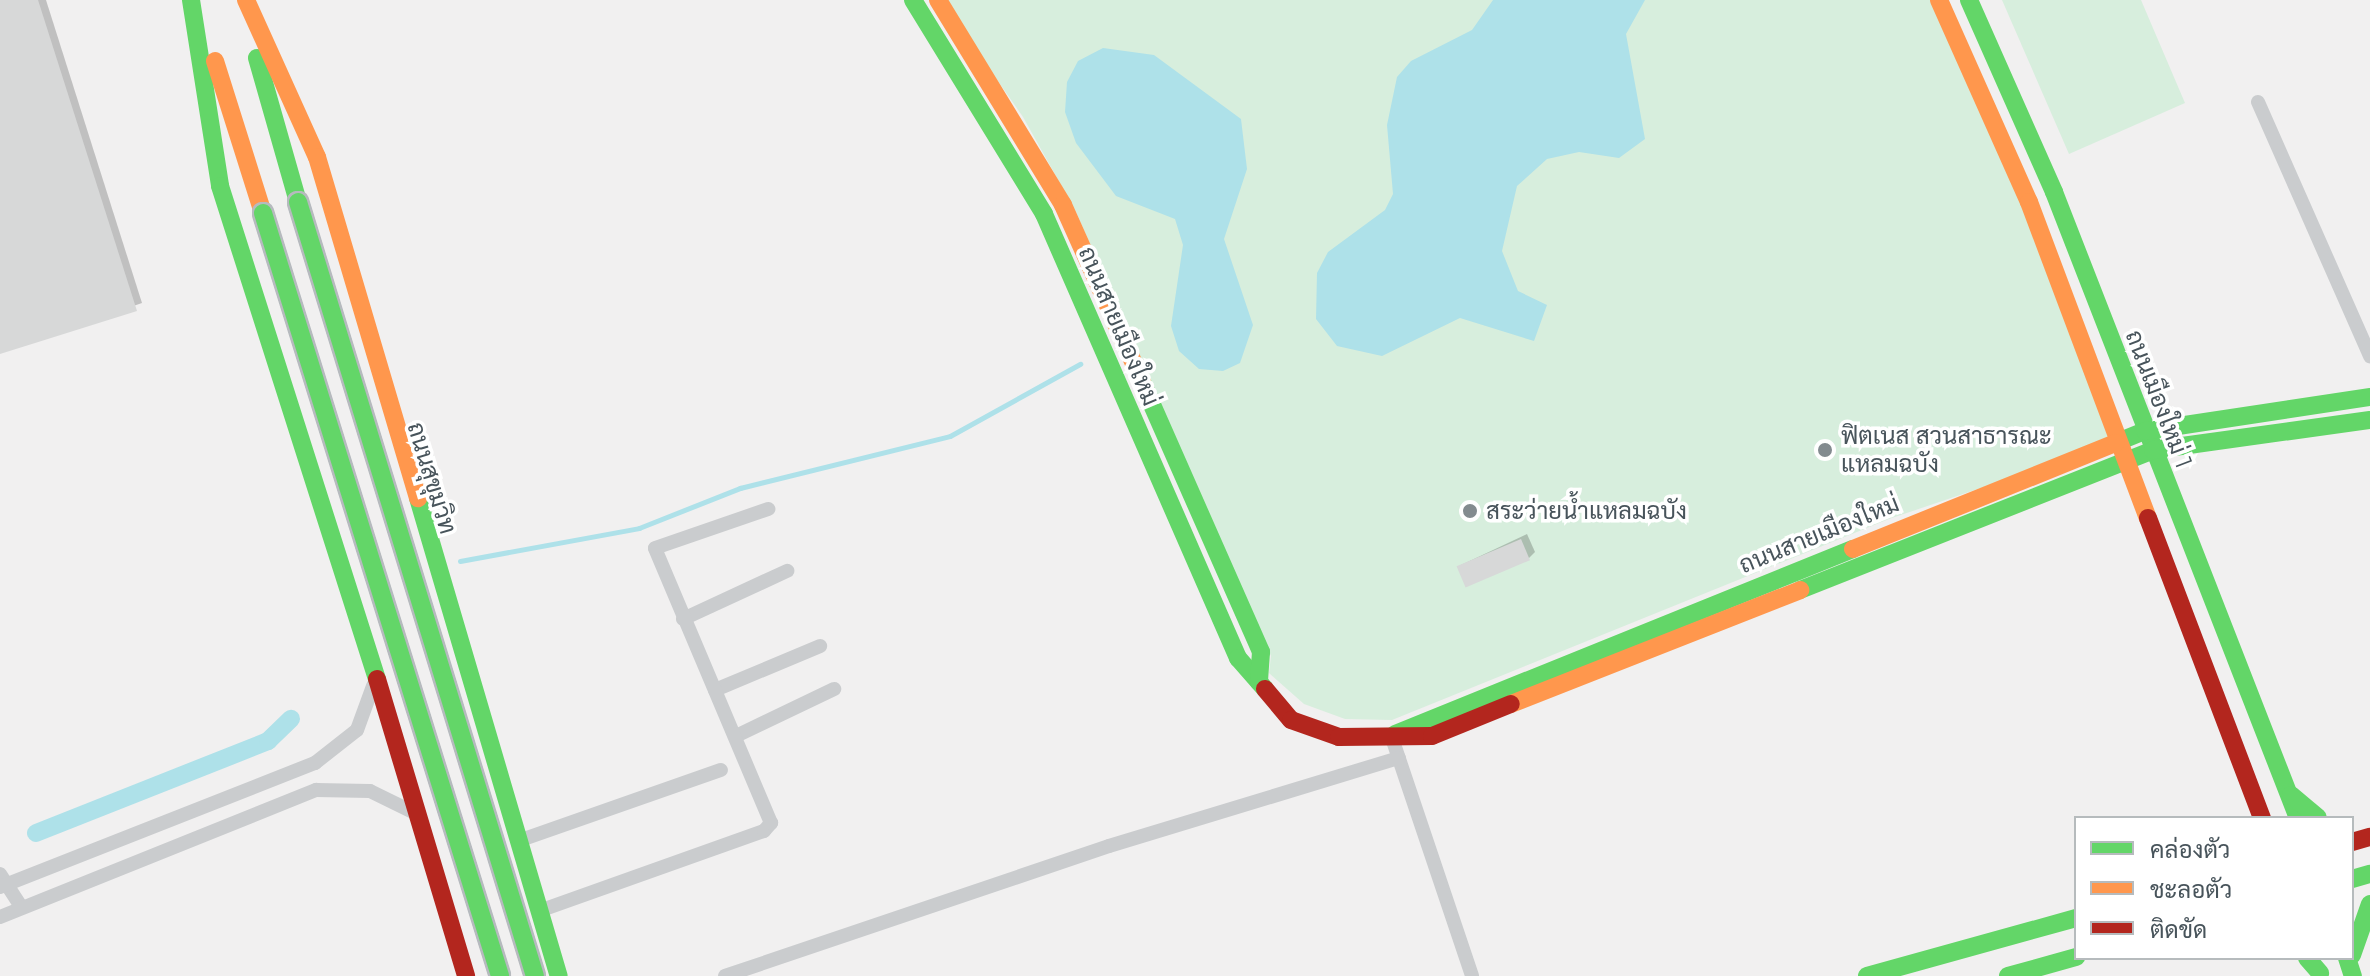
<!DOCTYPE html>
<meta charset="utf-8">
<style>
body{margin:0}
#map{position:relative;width:2370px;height:976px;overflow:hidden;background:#f1f0f0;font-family:Montserrat,Sarabun,sans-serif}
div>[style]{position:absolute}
.green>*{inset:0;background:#d7eedd}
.water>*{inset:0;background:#aee1e9}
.shadow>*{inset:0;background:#0003}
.stream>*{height:5px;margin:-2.5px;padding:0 2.5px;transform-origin:2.5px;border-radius:2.5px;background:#aee1e9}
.canal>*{height:18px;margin:-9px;padding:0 9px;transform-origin:9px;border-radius:9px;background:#aee1e9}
.building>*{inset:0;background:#d7d8d8;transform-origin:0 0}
.street>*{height:14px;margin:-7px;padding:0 7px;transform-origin:7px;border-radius:7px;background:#caccce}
.fast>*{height:18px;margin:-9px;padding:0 9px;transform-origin:9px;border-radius:9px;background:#63d668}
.slow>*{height:18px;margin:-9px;padding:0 9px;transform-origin:9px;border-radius:9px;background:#ff974d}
.jam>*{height:18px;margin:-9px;padding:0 9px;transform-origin:9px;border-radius:9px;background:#b3261e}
.bridges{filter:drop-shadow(2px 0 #b6babe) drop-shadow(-2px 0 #b6babe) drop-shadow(0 2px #b6babe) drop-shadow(0 -2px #b6babe)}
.fast-bridge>*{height:18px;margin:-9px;padding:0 9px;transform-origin:9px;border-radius:9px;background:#63d668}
.dots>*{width:22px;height:22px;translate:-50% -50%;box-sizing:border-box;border:4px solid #fff;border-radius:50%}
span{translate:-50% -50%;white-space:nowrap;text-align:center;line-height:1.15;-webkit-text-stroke:7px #fff;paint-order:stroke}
.street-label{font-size:24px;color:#48545b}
.poi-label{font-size:24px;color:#48545b}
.left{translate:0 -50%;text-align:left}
.legend{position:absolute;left:2074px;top:816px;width:280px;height:144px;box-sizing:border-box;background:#fff;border:2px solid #b6bbbd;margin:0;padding:10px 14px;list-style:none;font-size:24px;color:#48545b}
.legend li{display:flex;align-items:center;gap:16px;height:40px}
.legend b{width:40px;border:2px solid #b6bbbd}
</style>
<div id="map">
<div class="green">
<div style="clip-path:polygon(941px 0,1939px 0,2120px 441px,1889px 519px,1392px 720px,1345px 719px,1304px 704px,1269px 673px,1271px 656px,1076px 212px,1023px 117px)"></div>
<div style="clip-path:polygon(2002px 0,2141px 0,2185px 103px,2069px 154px)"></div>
</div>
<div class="water">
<div style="clip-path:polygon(1493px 0,1645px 0,1626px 34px,1645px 139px,1619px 158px,1579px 152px,1547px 159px,1517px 186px,1502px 251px,1518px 291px,1547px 305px,1534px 341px,1460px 318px,1382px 356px,1337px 346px,1316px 319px,1317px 273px,1328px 252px,1385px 210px,1393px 194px,1387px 125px,1397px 77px,1411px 61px,1472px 30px)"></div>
<div style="clip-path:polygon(1103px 48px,1154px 55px,1241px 119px,1247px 169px,1224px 239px,1253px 325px,1240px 363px,1223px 371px,1199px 369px,1179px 351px,1171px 326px,1183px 245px,1175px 219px,1116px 196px,1076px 143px,1065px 112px,1067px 82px,1078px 61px)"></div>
</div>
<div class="shadow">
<div style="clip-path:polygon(0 0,46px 0,142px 303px,0 352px)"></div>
<div style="clip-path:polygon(1527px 534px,1535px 552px,1529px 558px,1459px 566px)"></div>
</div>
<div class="stream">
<div style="left:460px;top:561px;width:182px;rotate:-10.4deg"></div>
<div style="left:639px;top:528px;width:109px;rotate:-21.6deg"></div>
<div style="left:740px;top:488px;width:216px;rotate:-13.9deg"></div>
<div style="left:950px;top:436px;width:149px;rotate:-29deg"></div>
</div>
<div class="canal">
<div style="left:36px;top:833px;width:250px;rotate:-21.6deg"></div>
<div style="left:268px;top:741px;width:32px;rotate:-44deg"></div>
</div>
<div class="building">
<div style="clip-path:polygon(0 0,38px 0,137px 311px,0 354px)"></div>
<div style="left:1521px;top:539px;width:23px;height:70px;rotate:67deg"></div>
</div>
<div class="street">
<div style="left:2258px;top:102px;width:278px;rotate:66.2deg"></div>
<div style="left:683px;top:619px;width:115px;rotate:-24.8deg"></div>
<div style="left:715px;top:690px;width:114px;rotate:-22.7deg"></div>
<div style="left:1391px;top:735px;width:254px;rotate:71.4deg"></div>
<div style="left:736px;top:736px;width:109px;rotate:-25.6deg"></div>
<div style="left:518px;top:841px;width:215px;rotate:-19.3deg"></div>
<div style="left:0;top:874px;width:40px;rotate:57.1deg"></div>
<div style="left:0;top:887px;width:339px;rotate:-21.5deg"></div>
<div style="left:315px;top:763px;width:53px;rotate:-38.2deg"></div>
<div style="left:357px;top:730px;width:47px;rotate:-70deg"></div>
<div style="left:539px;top:911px;width:239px;rotate:-19.6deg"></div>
<div style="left:764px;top:831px;width:11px;rotate:-49deg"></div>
<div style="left:771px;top:823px;width:298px;rotate:-112.9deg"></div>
<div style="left:655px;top:548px;width:120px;rotate:-19deg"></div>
<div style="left:0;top:917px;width:341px;rotate:-21.9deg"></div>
<div style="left:316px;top:790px;width:54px;rotate:1.1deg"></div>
<div style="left:370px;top:791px;width:50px;rotate:26.1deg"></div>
<div style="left:725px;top:976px;width:405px;rotate:-18.7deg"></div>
<div style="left:1109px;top:846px;width:303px;rotate:-16.9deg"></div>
</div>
<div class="fast">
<div style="left:191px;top:0;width:188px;rotate:81.1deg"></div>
<div style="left:220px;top:186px;width:517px;rotate:72.34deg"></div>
<div style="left:913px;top:0;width:251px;rotate:58.5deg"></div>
<div style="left:1044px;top:214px;width:485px;rotate:66.4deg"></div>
<div style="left:1238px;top:658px;width:41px;rotate:48.9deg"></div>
<div style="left:1969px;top:0;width:210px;rotate:66.1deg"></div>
<div style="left:2054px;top:192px;width:672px;rotate:68.71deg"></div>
<div style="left:257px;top:58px;width:150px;rotate:74.1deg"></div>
<div style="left:1142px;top:382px;width:295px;rotate:66.2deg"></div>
<div style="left:1261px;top:652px;width:30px;rotate:94deg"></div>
<div style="left:2115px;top:443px;width:32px;rotate:-22deg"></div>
<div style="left:2145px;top:431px;width:228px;rotate:-8.6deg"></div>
<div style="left:418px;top:498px;width:498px;rotate:73.6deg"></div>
<div style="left:1800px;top:590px;width:380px;rotate:-21.6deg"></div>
<div style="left:2153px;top:450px;width:219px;rotate:-7.9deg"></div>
<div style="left:1395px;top:734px;width:494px;rotate:-22deg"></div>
<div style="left:2291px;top:795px;width:35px;rotate:40deg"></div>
<div style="left:2352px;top:879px;width:19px;rotate:-16deg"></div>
<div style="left:2352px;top:955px;width:54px;rotate:-70.6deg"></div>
<div style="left:2307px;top:958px;width:20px;rotate:49deg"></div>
<div style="left:2347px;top:958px;width:19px;rotate:72deg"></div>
<div style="left:1867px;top:976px;width:217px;rotate:-15.5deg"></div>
<div style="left:2008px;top:976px;width:71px;rotate:-15.6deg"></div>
</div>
<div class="slow">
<div style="left:246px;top:0;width:172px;rotate:65.7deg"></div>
<div style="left:317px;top:157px;width:356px;rotate:73.5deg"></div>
<div style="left:938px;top:0;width:240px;rotate:58.6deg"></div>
<div style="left:1063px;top:205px;width:194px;rotate:65.9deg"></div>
<div style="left:1939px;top:0;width:221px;rotate:66deg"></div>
<div style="left:2029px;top:202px;width:338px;rotate:69.4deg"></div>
<div style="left:215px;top:61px;width:159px;rotate:72.5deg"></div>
<div style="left:1853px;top:549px;width:283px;rotate:-22deg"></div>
<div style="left:1511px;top:704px;width:311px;rotate:-21.5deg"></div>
</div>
<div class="jam">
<div style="left:2148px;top:518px;width:321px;rotate:69.2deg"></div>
<div style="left:377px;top:679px;width:310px;rotate:73.3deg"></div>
<div style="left:1265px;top:689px;width:40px;rotate:50deg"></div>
<div style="left:1291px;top:720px;width:51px;rotate:19.5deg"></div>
<div style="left:1339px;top:737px;width:93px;rotate:-0.6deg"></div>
<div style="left:1432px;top:736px;width:85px;rotate:-22.1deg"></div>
<div style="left:2352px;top:842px;width:19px;rotate:-16deg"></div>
</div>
<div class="bridges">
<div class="fast-bridge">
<div style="left:298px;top:202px;width:809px;rotate:72.98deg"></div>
<div style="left:263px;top:213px;width:799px;rotate:72.74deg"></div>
</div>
</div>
<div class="dots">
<div style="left:1825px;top:450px;background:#838b8f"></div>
<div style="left:1470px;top:511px;background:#838b8f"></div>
</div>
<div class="street-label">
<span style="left:1119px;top:326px;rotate:67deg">ถนนสายเมืองใหม่</span>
<span style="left:2159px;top:399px;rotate:69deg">ถนนเมืองใหม่ 1</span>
<span style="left:432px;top:478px;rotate:73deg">ถนนสุขุมวิท</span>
<span style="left:1819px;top:534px;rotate:-22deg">ถนนสายเมืองใหม่</span>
</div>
<div class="poi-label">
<span class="left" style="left:1841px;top:450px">ฟิตเนส สวนสาธารณะ<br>แหลมฉบัง</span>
<span class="left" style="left:1486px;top:511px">สระว่ายน้ำแหลมฉบัง</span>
</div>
<ul class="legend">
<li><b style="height:10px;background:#63d668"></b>คล่องตัว</li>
<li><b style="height:10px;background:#ff974d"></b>ชะลอตัว</li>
<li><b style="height:10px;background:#b3261e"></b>ติดขัด</li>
</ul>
</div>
